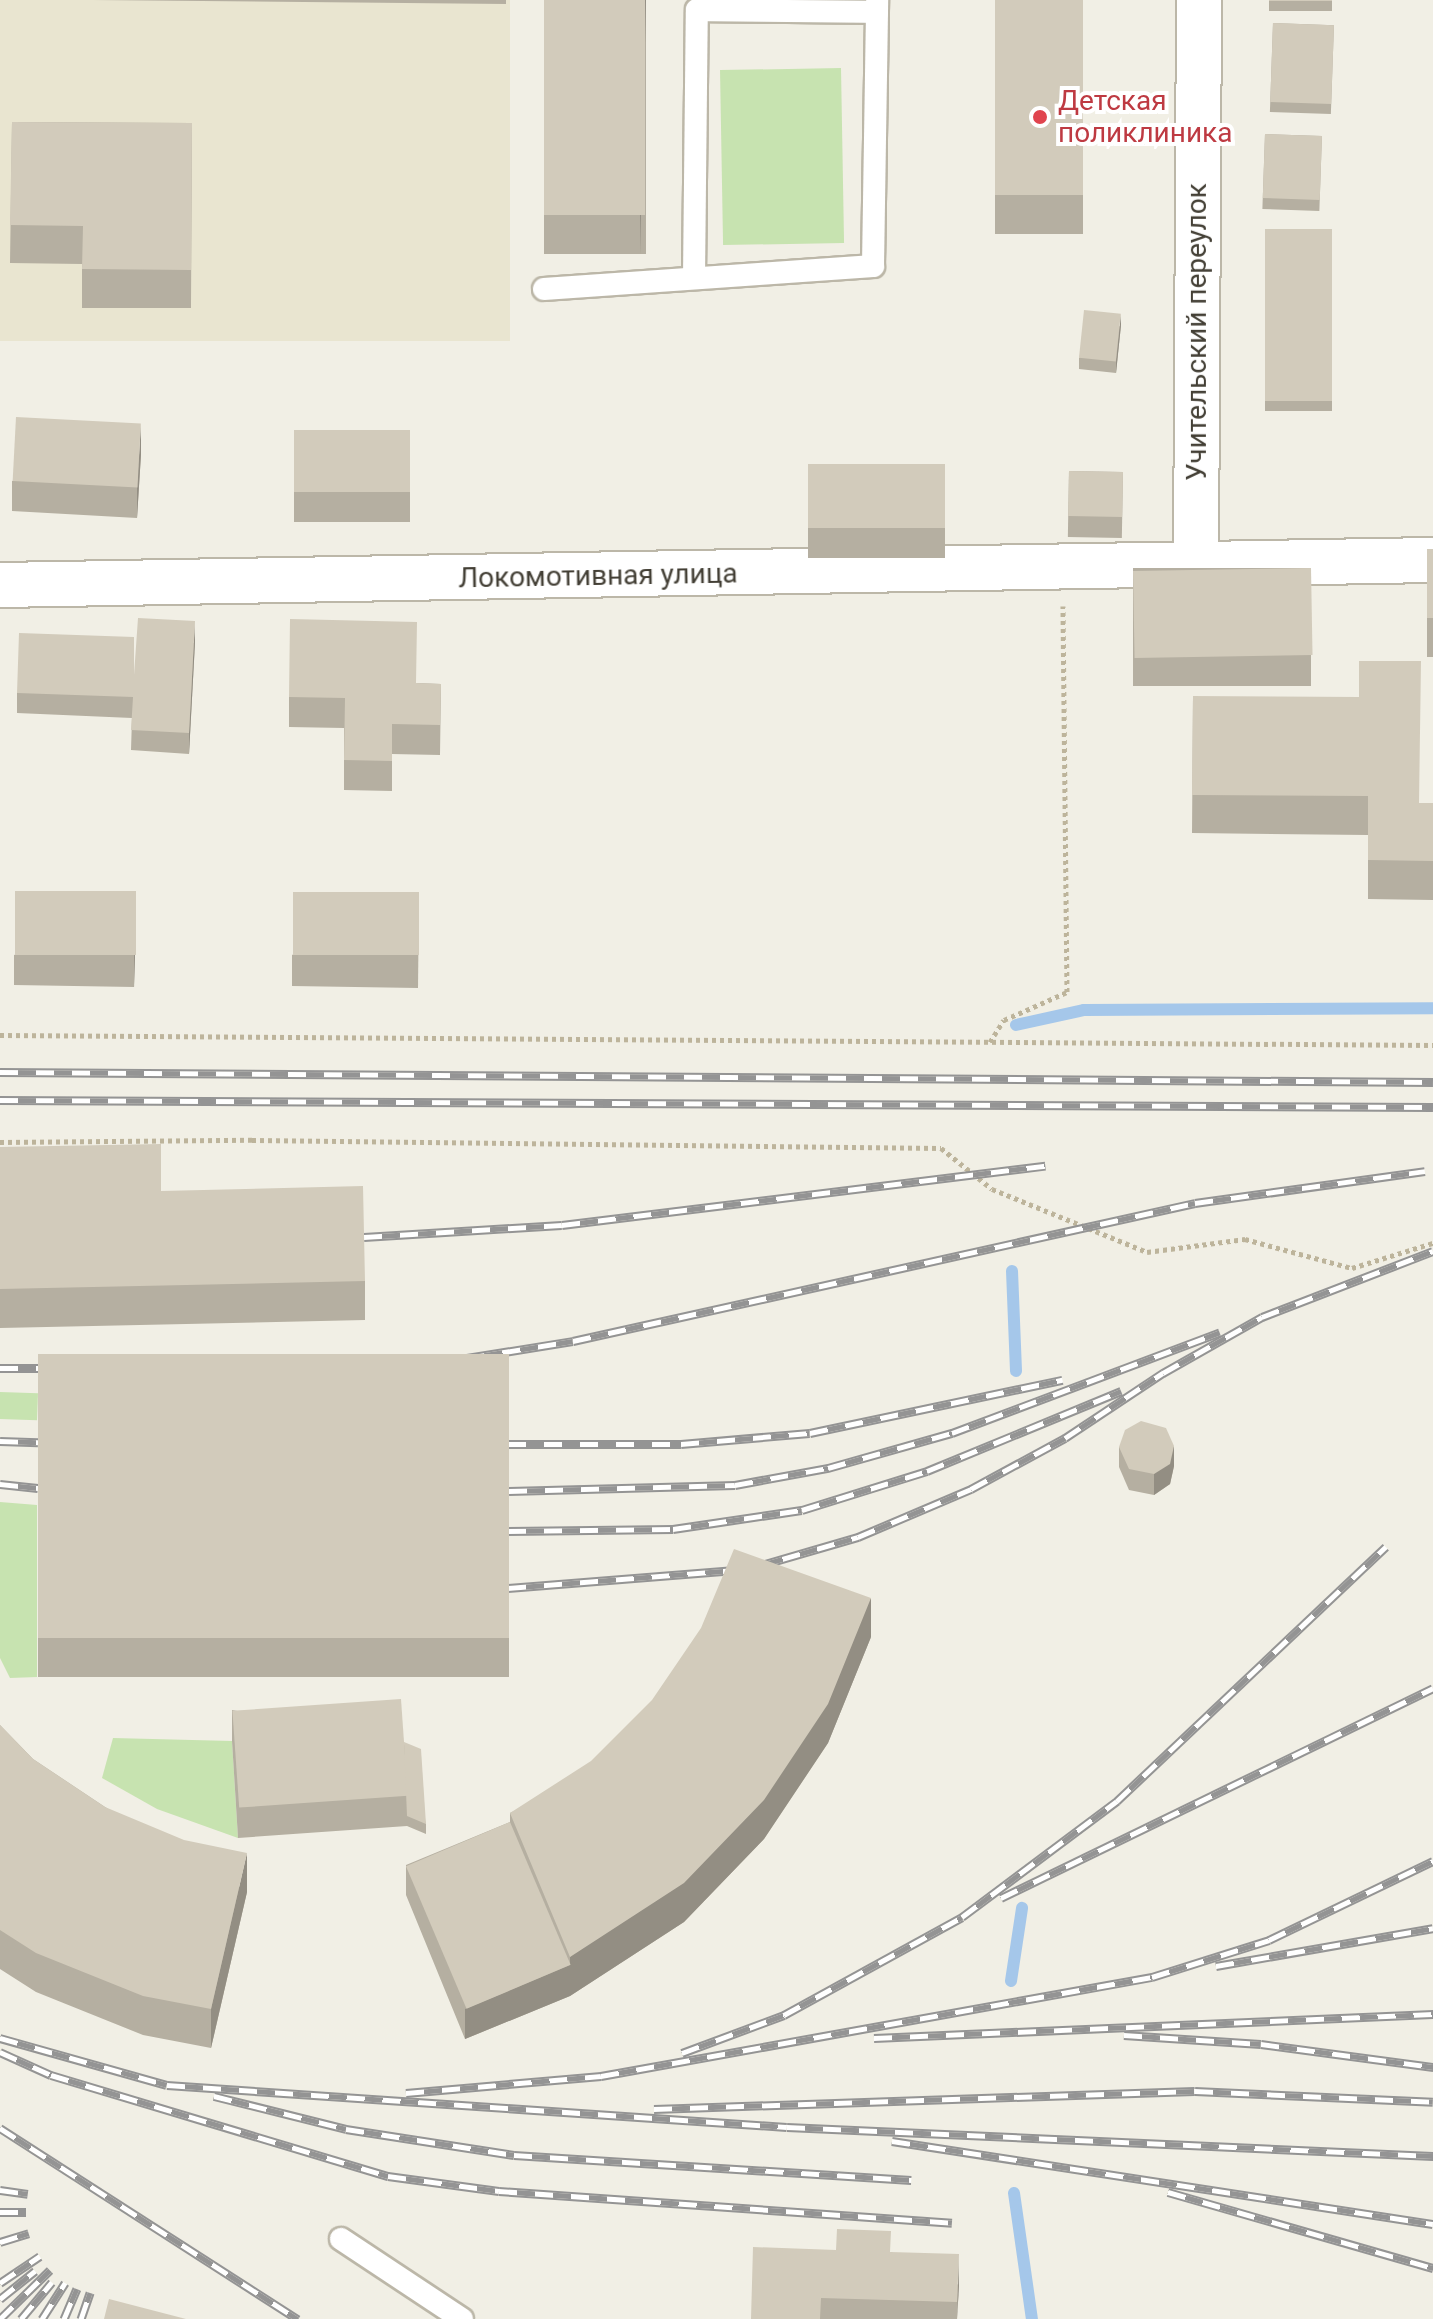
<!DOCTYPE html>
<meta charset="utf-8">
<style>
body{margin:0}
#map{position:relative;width:1433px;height:2319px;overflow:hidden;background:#f1efe5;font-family:Roboto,sans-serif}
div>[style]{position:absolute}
.education>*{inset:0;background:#e9e5d0;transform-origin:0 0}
.green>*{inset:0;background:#c7e3b0;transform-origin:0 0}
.stream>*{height:12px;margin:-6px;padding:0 6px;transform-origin:6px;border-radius:6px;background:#a5c7ea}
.path>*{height:5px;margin-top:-2.5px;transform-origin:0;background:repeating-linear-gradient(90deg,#bdb49b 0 4px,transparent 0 8px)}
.roads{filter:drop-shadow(2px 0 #bcb7a8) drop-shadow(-2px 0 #bcb7a8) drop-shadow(0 2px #bcb7a8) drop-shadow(0 -2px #bcb7a8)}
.lane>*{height:22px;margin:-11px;padding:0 11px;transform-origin:11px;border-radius:11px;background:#fff}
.street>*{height:44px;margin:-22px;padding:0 22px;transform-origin:22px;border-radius:22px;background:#fff}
.rail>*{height:9px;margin-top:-4.5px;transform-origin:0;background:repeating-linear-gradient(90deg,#fff 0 18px,#949494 0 36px);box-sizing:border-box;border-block:2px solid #949494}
.wall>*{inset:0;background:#b5afa1;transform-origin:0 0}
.shaded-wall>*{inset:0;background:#938e83}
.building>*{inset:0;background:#d2cbbb;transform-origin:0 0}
.dots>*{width:22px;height:22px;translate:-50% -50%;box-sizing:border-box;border:4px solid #fff;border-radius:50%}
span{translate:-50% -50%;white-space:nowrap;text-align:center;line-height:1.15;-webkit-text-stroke:8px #fff;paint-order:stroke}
.health-label{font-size:28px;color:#be3a42}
.left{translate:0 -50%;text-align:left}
.street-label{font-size:28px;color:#433f35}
</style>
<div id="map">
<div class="education">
<div style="left:0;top:0;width:510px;height:341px"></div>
</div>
<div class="green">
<div style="left:841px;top:68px;width:175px;height:121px;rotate:89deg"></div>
<div style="left:0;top:1392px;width:38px;height:27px;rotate:2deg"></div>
<div style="clip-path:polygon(0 1502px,37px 1505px,37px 1677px,10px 1678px,0 1658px)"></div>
<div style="clip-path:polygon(113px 1738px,232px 1741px,238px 1838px,157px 1809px,102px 1778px)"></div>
</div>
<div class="stream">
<div style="left:1016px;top:1025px;width:70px;rotate:-12.4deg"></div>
<div style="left:1084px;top:1010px;width:349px;rotate:-0.3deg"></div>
<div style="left:1012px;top:1271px;width:100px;rotate:87.7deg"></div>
<div style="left:1011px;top:1981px;width:74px;rotate:-81.4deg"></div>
<div style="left:1014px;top:2193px;width:127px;rotate:81.9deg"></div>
</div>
<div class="path">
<div style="left:0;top:1035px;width:1433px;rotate:0.4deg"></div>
<div style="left:990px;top:1042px;width:26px;rotate:-58deg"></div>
<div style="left:1004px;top:1020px;width:69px;rotate:-24deg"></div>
<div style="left:1067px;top:992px;width:386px;rotate:-90.6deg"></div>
<div style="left:0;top:1142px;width:252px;rotate:-0.5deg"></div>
<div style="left:252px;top:1140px;width:689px;rotate:0.67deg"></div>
<div style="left:941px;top:1148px;width:65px;rotate:38.8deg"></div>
<div style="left:992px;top:1189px;width:167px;rotate:22.1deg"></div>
<div style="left:1147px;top:1252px;width:99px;rotate:-7.6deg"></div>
<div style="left:1245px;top:1239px;width:111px;rotate:15.2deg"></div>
<div style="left:1352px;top:1268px;width:85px;rotate:-17.2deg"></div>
</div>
<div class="roads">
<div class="lane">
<div style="left:694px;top:278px;width:268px;rotate:-89.4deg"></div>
<div style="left:697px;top:10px;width:180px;rotate:0.6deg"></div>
<div style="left:544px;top:289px;width:330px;rotate:-4deg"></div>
<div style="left:873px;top:266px;width:266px;rotate:-89.1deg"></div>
<div style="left:341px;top:2239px;width:145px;rotate:33.5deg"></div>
</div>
<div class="street">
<div style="left:1196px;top:567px;width:567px;rotate:-89.7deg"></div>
<div style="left:0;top:585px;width:1433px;rotate:-1deg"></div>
</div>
</div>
<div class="rail">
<div style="left:0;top:1072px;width:1433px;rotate:0.4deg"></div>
<div style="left:0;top:1100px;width:1433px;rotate:0.28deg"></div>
<div style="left:364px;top:1237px;width:198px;rotate:-3.5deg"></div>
<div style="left:562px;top:1225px;width:487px;rotate:-7deg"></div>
<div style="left:467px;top:1358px;width:107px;rotate:-9.1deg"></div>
<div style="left:573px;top:1341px;width:637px;rotate:-12.51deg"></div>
<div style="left:1195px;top:1203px;width:232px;rotate:-7.9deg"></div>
<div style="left:0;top:1368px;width:60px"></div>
<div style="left:0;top:1441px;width:38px;rotate:2deg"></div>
<div style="left:508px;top:1444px;width:173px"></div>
<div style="left:681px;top:1444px;width:129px;rotate:-4.9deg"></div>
<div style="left:810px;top:1433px;width:258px;rotate:-11.9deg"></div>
<div style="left:0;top:1484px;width:38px;rotate:6deg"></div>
<div style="left:509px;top:1491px;width:226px;rotate:-1.5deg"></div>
<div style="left:735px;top:1485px;width:95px;rotate:-10.4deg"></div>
<div style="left:828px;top:1468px;width:129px;rotate:-15.8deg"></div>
<div style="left:952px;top:1433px;width:286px;rotate:-20.6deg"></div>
<div style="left:508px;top:1531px;width:165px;rotate:-0.7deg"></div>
<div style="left:673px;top:1529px;width:130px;rotate:-8.4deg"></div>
<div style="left:802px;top:1510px;width:131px;rotate:-17.3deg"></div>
<div style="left:927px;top:1471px;width:210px;rotate:-22.4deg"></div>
<div style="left:508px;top:1588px;width:241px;rotate:-4.5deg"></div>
<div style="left:748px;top:1569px;width:115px;rotate:-16.2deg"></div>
<div style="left:858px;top:1537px;width:123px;rotate:-23deg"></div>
<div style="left:971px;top:1489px;width:107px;rotate:-28.5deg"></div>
<div style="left:1065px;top:1438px;width:118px;rotate:-33.6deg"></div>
<div style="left:1163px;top:1373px;width:114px;rotate:-29.5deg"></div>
<div style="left:1262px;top:1317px;width:183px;rotate:-21.1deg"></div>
<div style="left:1001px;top:1898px;width:480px;rotate:-25.9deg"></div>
<div style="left:1216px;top:1966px;width:220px;rotate:-9.9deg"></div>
<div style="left:1124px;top:2035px;width:137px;rotate:3.8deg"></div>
<div style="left:1261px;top:2044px;width:174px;rotate:7.6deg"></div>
<div style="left:0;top:2038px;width:173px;rotate:15.7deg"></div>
<div style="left:167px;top:2085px;width:621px;rotate:3.88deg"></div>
<div style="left:787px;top:2127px;width:647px;rotate:2.57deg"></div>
<div style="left:874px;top:2038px;width:560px;rotate:-2.46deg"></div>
<div style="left:0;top:2052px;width:56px;rotate:24.3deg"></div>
<div style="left:51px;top:2075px;width:352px;rotate:16.7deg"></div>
<div style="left:388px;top:2176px;width:112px;rotate:7.7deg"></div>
<div style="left:499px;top:2191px;width:454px;rotate:4deg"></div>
<div style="left:682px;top:2053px;width:109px;rotate:-20.4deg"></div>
<div style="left:784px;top:2015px;width:203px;rotate:-28.8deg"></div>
<div style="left:962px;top:1917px;width:194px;rotate:-36.8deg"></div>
<div style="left:1117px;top:1801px;width:370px;rotate:-43.4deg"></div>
<div style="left:406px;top:2093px;width:196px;rotate:-5deg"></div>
<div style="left:601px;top:2076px;width:560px;rotate:-10.19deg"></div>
<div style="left:1152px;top:1977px;width:123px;rotate:-17.5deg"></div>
<div style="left:1269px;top:1940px;width:182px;rotate:-25.7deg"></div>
<div style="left:214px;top:2096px;width:136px;rotate:14deg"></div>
<div style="left:346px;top:2129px;width:170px;rotate:8.8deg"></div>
<div style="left:514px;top:2155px;width:398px;rotate:3.6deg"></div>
<div style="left:654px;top:2109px;width:541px;rotate:-1.91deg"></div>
<div style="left:1195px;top:2091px;width:238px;rotate:2.6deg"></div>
<div style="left:0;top:2128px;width:354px;rotate:32.7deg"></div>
<div style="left:892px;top:2141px;width:547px;rotate:8.72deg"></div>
<div style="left:0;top:2190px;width:28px;rotate:8deg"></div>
<div style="left:1168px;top:2192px;width:276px;rotate:16deg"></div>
<div style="left:0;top:2212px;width:26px"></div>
<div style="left:0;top:2242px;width:30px;rotate:-17deg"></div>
<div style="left:0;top:2283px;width:48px;rotate:-34deg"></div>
<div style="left:0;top:2299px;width:45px;rotate:-38.7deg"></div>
<div style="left:0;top:2319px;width:70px;rotate:-44.4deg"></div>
<div style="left:21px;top:2319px;width:48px;rotate:-50deg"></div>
<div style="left:42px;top:2319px;width:43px;rotate:-57.4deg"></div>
<div style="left:64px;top:2319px;width:33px;rotate:-67deg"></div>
<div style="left:81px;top:2319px;width:28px;rotate:-71deg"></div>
</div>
<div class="wall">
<div style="clip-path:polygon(93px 0,506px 0,506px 4px)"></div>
<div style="left:544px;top:0;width:102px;height:254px"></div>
<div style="left:995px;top:0;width:88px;height:234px"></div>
<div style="left:1269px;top:0;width:63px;height:11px"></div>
<div style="left:1273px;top:23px;width:61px;height:89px;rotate:2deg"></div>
<div style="clip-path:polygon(12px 122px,192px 123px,191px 308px,82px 308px,82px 264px,10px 263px)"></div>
<div style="left:1265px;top:134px;width:57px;height:75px;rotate:2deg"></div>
<div style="left:1265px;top:229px;width:67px;height:182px"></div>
<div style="clip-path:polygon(1121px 325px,1116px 373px,1079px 369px,1079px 358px)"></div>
<div style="left:294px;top:430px;width:116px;height:92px"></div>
<div style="clip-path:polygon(141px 454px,137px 518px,12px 511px,12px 481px)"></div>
<div style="left:945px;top:464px;width:94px;height:137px;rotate:90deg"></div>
<div style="left:1069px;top:471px;width:54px;height:66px;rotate:1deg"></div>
<div style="left:1433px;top:549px;width:108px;height:6px;rotate:90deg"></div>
<div style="left:1311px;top:568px;width:118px;height:178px;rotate:90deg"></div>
<div style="clip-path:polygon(195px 642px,189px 754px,131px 750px,132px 718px,17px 713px,17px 693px,134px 675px)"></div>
<div style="clip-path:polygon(417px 683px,441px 684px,440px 755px,392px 754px,392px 791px,344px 790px,344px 728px,289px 727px,289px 697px)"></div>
<div style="clip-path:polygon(1193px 696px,1419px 803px,1433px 803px,1433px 900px,1368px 899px,1368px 835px,1192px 833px)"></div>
<div style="clip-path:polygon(419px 893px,418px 988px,292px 986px,292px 955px)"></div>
<div style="clip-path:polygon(136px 922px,134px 987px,14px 985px,14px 955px)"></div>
<div style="clip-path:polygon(0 1147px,161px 1191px,365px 1281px,365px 1320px,0 1328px)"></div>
<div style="left:38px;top:1354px;width:471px;height:323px"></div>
<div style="clip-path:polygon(1119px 1447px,1174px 1466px,1170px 1484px,1154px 1495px,1129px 1490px,1119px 1467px)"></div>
<div style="clip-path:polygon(871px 1637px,828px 1743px,764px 1839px,684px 1922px,570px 1996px,465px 2039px,406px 1895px,406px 1865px,510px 1822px,510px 1813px)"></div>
<div style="clip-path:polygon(232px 1710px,404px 1742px,426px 1824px,426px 1834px,407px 1826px,238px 1838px,232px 1741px)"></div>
<div style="clip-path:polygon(0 1725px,33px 1759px,105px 1807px,247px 1892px,211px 2048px,143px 2035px,36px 1992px,0 1969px)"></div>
<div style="clip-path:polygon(891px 2252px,959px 2285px,957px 2319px,751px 2319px)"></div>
</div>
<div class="shaded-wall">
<div style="clip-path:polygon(645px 0,646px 0,640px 255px,640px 216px)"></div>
<div style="clip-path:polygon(1121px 314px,1121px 325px,1116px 373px,1116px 362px)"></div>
<div style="clip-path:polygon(141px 424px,141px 454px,137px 518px,137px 488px)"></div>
<div style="clip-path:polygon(195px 621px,195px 642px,189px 754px,189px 733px)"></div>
<div style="clip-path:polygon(136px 892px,136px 922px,134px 987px,134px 957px)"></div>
<div style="clip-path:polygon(1174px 1446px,1174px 1466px,1170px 1484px,1154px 1495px,1154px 1474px)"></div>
<div style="clip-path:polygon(871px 1598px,871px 1637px,828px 1743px,764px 1839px,684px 1922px,570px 1996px,465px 2039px,465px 2009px,570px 1965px,570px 1957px)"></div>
<div style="clip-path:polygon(247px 1853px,247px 1892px,211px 2048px,211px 2009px)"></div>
<div style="clip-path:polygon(959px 2254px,959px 2285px,957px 2319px)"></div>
</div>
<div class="building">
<div style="left:544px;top:0;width:101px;height:215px"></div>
<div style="left:995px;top:0;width:88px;height:195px"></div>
<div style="left:1269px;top:0;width:63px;height:1px"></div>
<div style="left:1273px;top:23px;width:61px;height:79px;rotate:2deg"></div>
<div style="clip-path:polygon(12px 122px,192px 123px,191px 270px,82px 269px,83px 226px,10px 225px)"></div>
<div style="left:1265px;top:134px;width:57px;height:64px;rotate:2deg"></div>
<div style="left:1265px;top:229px;width:67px;height:172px"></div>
<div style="left:1084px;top:310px;width:37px;height:48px;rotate:6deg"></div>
<div style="left:16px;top:417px;width:125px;height:64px;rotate:3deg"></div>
<div style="left:294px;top:430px;width:116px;height:62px"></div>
<div style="left:945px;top:464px;width:64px;height:137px;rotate:90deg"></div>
<div style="left:1069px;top:471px;width:54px;height:45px;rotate:1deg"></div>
<div style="left:1433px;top:549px;width:69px;height:6px;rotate:90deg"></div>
<div style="left:1311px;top:568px;width:87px;height:178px;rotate:89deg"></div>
<div style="clip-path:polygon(138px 618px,195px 621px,189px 733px,131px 730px,133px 697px,17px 693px,19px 633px,134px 637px,134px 675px)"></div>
<div style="clip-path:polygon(290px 619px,417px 622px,416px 683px,441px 684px,440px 725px,392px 724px,392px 761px,344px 760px,345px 698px,289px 697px)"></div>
<div style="clip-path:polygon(1359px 661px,1421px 661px,1419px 803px,1433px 803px,1433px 861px,1368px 860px,1368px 796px,1192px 795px,1193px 696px,1359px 697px)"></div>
<div style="left:15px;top:891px;width:121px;height:64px"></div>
<div style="left:293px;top:892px;width:126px;height:63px"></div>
<div style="clip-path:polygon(161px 1144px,161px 1191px,363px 1186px,365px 1281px,0 1289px,0 1147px)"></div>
<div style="left:38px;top:1354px;width:471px;height:284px"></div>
<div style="clip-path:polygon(1141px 1421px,1166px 1428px,1174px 1446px,1170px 1464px,1154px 1474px,1129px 1469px,1119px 1447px,1125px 1430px)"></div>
<div style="clip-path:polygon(734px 1549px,871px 1598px,828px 1704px,764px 1800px,684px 1883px,570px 1957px,510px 1813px,591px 1761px,652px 1700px,701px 1628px)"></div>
<div style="left:401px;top:1699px;width:97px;height:169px;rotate:86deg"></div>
<div style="clip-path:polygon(0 1725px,33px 1759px,105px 1807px,184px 1840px,247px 1853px,211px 2009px,143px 1996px,36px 1953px,0 1930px)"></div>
<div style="clip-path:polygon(404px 1742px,421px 1749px,426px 1824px,407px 1816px)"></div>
<div style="left:510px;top:1822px;width:155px;height:113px;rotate:67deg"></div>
<div style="clip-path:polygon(837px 2229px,891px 2231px,890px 2252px,959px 2254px,957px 2302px,821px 2298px,820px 2319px,751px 2319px,753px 2247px,836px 2250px)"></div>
<div style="clip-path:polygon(109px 2299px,186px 2319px,104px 2319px)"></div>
</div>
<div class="dots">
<div style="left:1040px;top:117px;background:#e0444e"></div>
</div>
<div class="health-label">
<span class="left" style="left:1058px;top:117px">Детская<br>поликлиника</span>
</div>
<div class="street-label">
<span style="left:1197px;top:332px;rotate:-90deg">Учительский переулок</span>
<span style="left:598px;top:576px;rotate:-1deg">Локомотивная улица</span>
</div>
</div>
